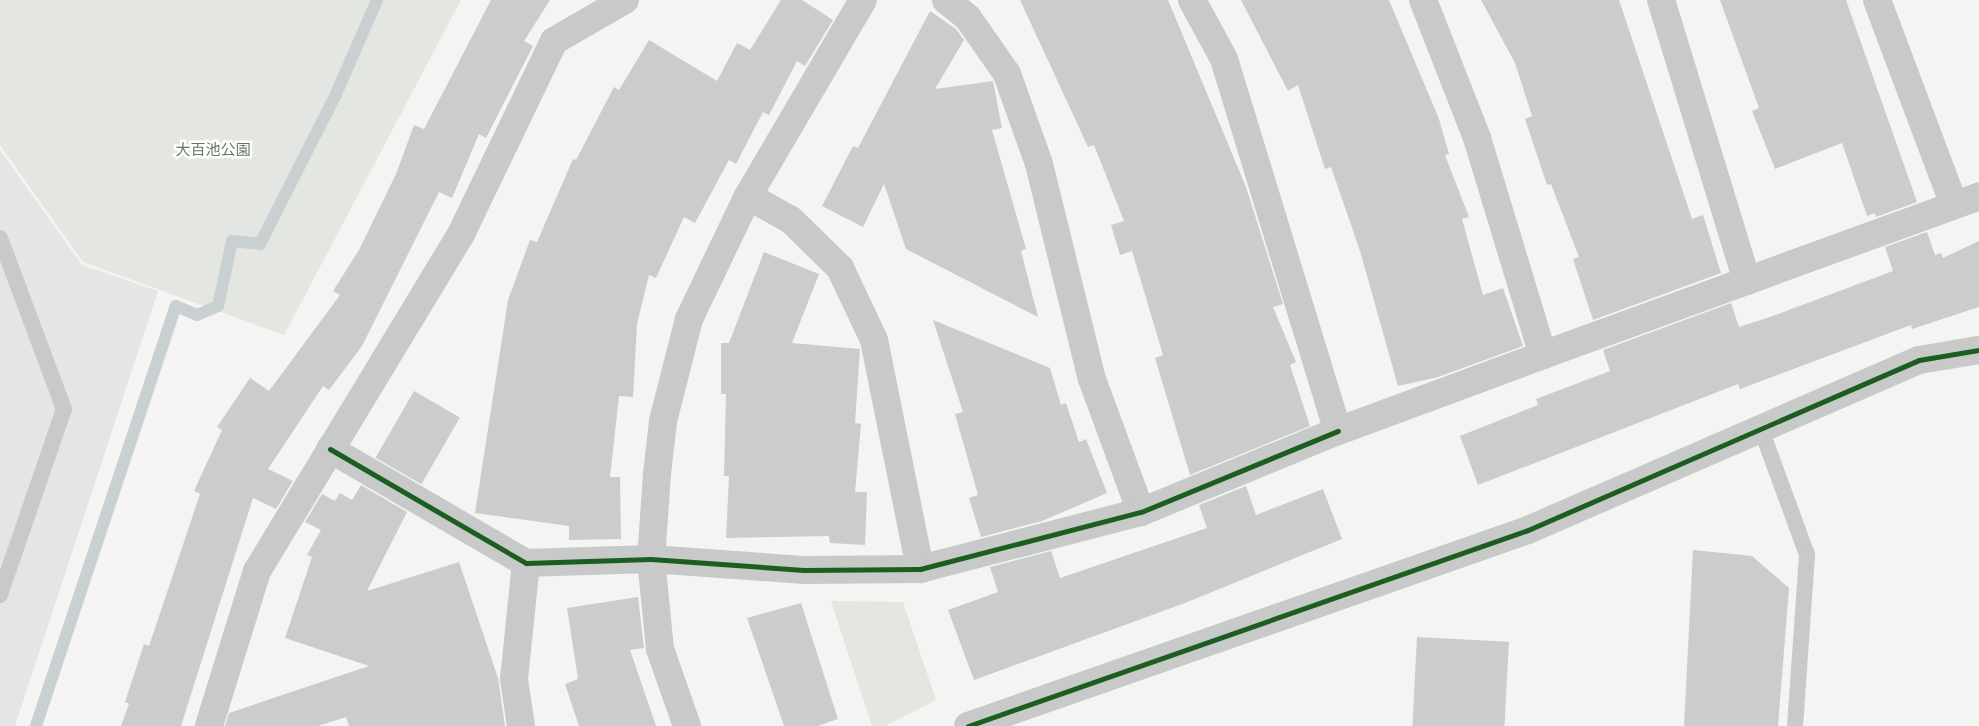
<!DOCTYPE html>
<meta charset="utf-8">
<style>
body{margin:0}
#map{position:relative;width:1979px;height:726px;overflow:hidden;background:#f4f4f2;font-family:"PT Sans Narrow","Noto Sans JP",sans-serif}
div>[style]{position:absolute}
.built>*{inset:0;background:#e4e5e5}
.green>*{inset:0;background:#e4e6e1}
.stream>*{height:12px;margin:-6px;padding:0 6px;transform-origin:6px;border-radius:6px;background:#c8d0d2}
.building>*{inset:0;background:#cbcccc;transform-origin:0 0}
.service>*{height:16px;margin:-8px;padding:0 8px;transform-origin:8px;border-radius:8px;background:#c8caca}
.minor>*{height:28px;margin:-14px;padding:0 14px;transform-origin:14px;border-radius:14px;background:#c8caca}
.tertiary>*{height:28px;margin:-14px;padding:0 14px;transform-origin:14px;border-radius:14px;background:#c8caca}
.cycleway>*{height:5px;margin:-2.5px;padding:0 2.5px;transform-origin:2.5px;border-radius:2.5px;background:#1b5e20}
span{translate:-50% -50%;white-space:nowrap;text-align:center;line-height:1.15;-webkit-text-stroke:5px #fff;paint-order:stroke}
.park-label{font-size:15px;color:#697864}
</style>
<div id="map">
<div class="built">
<div style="clip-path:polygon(0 150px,82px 265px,158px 291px,15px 726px,0 726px)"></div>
</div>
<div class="green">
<div style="clip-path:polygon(0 0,461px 0,284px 335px,83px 262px,0 145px)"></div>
<div style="clip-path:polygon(831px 601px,903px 602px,936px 700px,885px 726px,872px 726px)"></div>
</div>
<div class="stream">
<div style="left:36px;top:726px;width:443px;rotate:-71.6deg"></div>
<div style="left:176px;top:306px;width:23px;rotate:23deg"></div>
<div style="left:197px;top:315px;width:23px;rotate:-23deg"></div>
<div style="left:218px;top:306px;width:66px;rotate:-77.8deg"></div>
<div style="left:232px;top:241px;width:28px;rotate:6deg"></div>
<div style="left:260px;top:244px;width:168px;rotate:-63.1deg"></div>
<div style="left:336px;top:94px;width:103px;rotate:-66.4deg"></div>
</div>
<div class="building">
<div style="clip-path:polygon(491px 0,550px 0,524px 41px,533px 46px,486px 138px,479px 134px,452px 198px,439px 192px,362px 346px,329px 390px,323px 386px,268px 469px,293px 481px,276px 509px,253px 498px,181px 726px,121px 726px,129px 704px,125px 702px,144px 644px,149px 646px,200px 494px,194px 491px,222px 430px,217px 427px,250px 378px,269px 391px,340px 295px,333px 291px,359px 250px,396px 174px,414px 125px,424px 129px)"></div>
<div style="clip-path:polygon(781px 0,802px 0,833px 20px,805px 66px,797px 61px,769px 115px,763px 112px,736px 164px,729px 160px,695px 223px,684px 217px,656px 278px,649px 275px,637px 324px,633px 397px,619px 396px,610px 477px,620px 477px,621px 539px,569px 540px,569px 526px,475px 513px,508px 300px,530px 240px,537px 242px,573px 159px,576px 160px,614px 87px,619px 90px,649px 40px,717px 81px,737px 43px,750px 50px)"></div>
<div style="clip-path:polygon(1020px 0,1168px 0,1246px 187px,1283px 304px,1273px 307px,1296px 362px,1290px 365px,1310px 426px,1190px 475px,1155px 358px,1163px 355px,1132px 251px,1120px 255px,1111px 225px,1124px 221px,1094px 145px,1088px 147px)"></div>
<div style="clip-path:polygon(1241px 0,1389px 0,1439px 119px,1449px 154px,1445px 155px,1469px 217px,1462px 219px,1483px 295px,1503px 288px,1523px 346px,1438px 377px,1398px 386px,1360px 251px,1331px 167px,1325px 169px,1298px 85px,1288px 91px)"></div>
<div style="clip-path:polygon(1481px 0,1619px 0,1692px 219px,1703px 215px,1721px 273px,1593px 320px,1573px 259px,1579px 257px,1551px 184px,1547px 185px,1525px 119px,1532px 116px,1515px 63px)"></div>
<div style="clip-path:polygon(1720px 0,1846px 0,1917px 202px,1876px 217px,1875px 213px,1867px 216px,1842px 143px,1775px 169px,1752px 111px,1759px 108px)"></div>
<div style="clip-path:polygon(930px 11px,956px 29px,964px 40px,935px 89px,993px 81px,1002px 128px,992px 130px,1026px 249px,1021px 251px,1038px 317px,906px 249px,884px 184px,863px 227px,822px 206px,853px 146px,858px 148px)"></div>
<div style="clip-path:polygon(1927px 232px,1935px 255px,1941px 253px,1943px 258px,1979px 241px,1979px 307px,1912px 329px,1911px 325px,1740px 389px,1738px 384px,1478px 485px,1460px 436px,1538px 405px,1536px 399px,1610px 371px,1603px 350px,1731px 303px,1739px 327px,1770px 317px,1893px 271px,1885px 247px)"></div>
<div style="clip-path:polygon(764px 252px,819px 274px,792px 343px,860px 349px,855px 423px,861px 424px,855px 492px,867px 492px,865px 545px,830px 543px,829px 536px,726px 538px,729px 476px,724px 476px,726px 394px,721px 394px,721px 343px,729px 343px)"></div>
<div style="clip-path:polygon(933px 320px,1050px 368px,1061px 405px,1066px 403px,1079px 442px,1086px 439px,1107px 493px,1042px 521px,981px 537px,969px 498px,978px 495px,955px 414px,963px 412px)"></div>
<div style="left:414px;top:391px;width:53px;height:77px;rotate:30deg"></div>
<div style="clip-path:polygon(361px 485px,407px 512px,367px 591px,459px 562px,498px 678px,505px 726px,349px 726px,346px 717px,318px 726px,225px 726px,229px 713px,369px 666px,285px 638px,312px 557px,307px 555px,321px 530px,305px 522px,322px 494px,335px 501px,340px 493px,352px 500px)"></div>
<div style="clip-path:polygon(1246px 486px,1256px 515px,1323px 489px,1342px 539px,1185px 603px,974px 680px,948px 610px,998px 592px,990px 567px,1051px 551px,1060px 578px,1207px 528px,1199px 505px)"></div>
<div style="clip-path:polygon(1693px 550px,1752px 556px,1789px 588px,1778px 726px,1684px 726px)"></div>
<div style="clip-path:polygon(638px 597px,644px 648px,630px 650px,656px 726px,579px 726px,565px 684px,578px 679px,567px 608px)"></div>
<div style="clip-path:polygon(801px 603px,838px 719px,818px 726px,784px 726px,747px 618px)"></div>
<div style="left:1417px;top:637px;width:92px;height:89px;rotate:3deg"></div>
</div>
<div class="service">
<div style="left:0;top:238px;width:183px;rotate:69.5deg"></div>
<div style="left:64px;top:409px;width:197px;rotate:109deg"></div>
<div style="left:1761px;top:429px;width:134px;rotate:69.9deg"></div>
<div style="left:1807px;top:555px;width:171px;rotate:94deg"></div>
</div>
<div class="minor">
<div style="left:946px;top:0;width:28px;rotate:39deg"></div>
<div style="left:968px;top:18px;width:68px;rotate:55.1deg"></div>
<div style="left:1007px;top:74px;width:96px;rotate:70.4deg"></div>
<div style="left:1039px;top:164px;width:221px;rotate:76.2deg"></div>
<div style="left:1092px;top:379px;width:142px;rotate:69.8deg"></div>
<div style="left:1192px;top:0;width:67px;rotate:61.5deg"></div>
<div style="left:1224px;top:59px;width:389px;rotate:73deg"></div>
<div style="left:1338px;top:431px;width:219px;rotate:-20.3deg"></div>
<div style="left:1423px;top:0;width:148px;rotate:68.6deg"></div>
<div style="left:1477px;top:138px;width:227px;rotate:73.1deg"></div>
<div style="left:1543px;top:355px;width:464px;rotate:-20deg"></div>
<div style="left:1661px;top:0;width:294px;rotate:73deg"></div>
<div style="left:1877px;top:0;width:219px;rotate:69.4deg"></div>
<div style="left:748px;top:196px;width:49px;rotate:29.2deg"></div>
<div style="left:791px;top:220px;width:69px;rotate:44.4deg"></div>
<div style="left:840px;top:268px;width:80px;rotate:64.7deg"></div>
<div style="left:874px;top:340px;width:234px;rotate:78.6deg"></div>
<div style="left:330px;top:449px;width:227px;rotate:30.2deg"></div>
<div style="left:526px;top:563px;width:125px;rotate:-1.8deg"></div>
<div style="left:651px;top:559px;width:153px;rotate:4.1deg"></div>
<div style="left:804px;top:570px;width:116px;rotate:-0.5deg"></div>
<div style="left:920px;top:569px;width:228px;rotate:-14.5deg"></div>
<div style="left:1141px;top:512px;width:213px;rotate:-22.4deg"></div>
<div style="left:657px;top:474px;width:53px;rotate:-83.5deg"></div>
<div style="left:663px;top:421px;width:105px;rotate:-75.7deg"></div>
<div style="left:689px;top:319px;width:136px;rotate:-64.4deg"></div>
<div style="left:748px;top:196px;width:227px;rotate:-59.6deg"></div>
<div style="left:209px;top:726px;width:162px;rotate:-72.8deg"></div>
<div style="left:257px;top:571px;width:396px;rotate:-58.8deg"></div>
<div style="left:462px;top:232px;width:212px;rotate:-64.3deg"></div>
<div style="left:554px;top:41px;width:82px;rotate:-30deg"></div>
<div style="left:521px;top:726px;width:48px;rotate:-98.5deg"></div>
<div style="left:514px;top:679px;width:117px;rotate:-84.1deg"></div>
</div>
<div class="tertiary">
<div style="left:657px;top:474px;width:85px;rotate:94deg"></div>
<div style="left:651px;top:559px;width:90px;rotate:84.3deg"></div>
<div style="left:660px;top:649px;width:82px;rotate:70.7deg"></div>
<div style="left:968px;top:726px;width:593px;rotate:-19.29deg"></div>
<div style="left:1528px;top:530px;width:426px;rotate:-23.5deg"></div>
<div style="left:1919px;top:360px;width:61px;rotate:-9.5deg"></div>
</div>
<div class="cycleway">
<div style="left:330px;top:449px;width:227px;rotate:30.2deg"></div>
<div style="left:526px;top:563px;width:125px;rotate:-1.8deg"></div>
<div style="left:651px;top:559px;width:153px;rotate:4.1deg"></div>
<div style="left:804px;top:570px;width:116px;rotate:-0.5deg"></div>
<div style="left:920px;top:569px;width:228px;rotate:-14.5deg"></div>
<div style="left:1141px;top:512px;width:213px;rotate:-22.4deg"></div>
<div style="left:968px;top:726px;width:593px;rotate:-19.29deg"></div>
<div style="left:1528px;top:530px;width:426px;rotate:-23.5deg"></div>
<div style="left:1919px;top:360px;width:61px;rotate:-9.5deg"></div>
</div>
<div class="park-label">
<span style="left:213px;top:150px">大百池公園</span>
</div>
</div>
